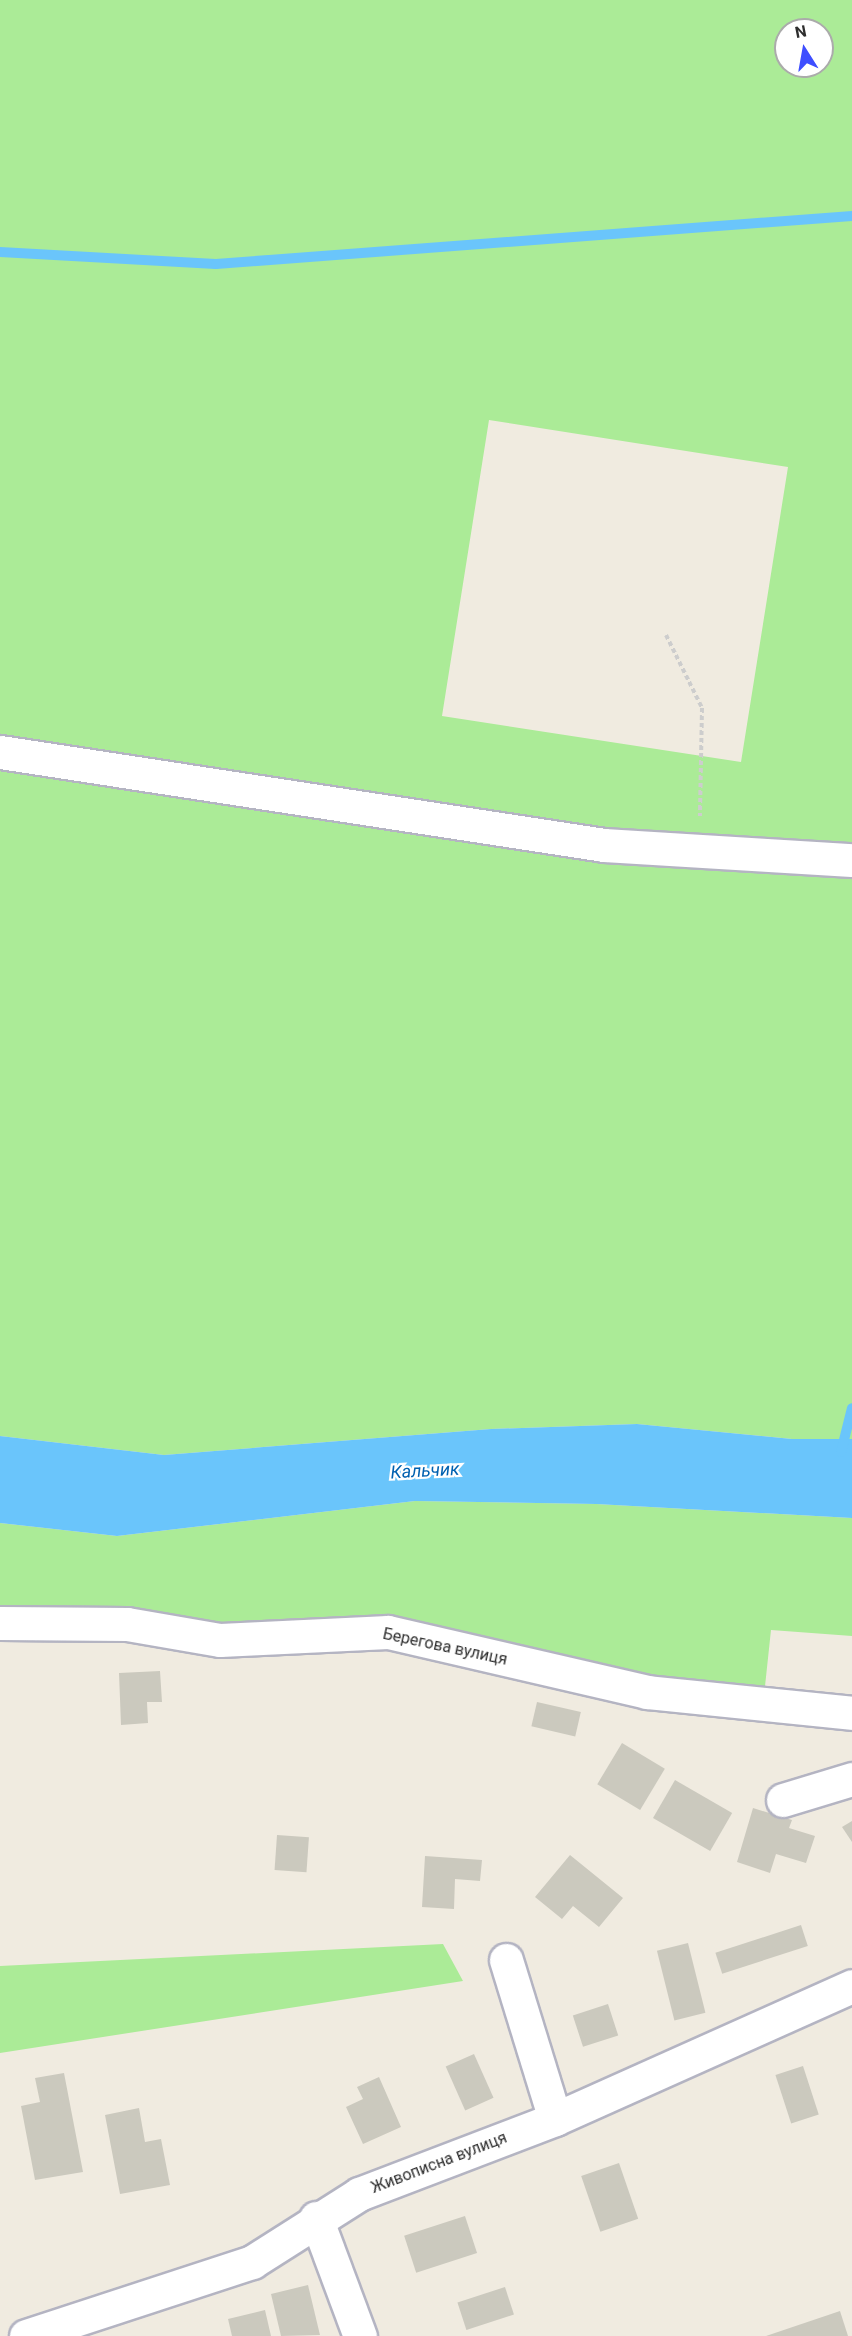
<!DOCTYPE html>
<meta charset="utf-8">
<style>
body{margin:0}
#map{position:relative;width:852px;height:2336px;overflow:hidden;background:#f0ebe0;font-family:Roboto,sans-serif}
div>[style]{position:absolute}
.green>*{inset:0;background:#abeb97}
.water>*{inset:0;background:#6ac5fb}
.stream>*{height:10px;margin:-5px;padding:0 5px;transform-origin:5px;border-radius:5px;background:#6ac5fb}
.building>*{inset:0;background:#cbc9be;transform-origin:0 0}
.path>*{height:4px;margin-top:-2px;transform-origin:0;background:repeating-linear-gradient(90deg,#cdcdcd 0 4.5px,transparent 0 7.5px)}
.roads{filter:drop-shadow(2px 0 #b4b4c2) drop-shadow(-2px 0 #b4b4c2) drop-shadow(0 2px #b4b4c2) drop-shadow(0 -2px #b4b4c2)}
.minor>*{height:33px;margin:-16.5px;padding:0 16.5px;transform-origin:16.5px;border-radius:16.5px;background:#fff}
span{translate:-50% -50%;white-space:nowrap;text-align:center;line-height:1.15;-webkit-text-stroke:4.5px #fff;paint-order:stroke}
.street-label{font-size:16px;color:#2e2e2e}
.water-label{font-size:18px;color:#0061b0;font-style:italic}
.north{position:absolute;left:774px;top:18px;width:60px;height:60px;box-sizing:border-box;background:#fff;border:2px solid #ababab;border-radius:50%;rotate:349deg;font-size:16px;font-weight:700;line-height:24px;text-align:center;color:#2e2e2e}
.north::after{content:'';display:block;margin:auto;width:21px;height:27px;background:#3e4eff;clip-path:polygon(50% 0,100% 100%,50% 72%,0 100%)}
</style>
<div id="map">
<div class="green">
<div style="clip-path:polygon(evenodd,0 0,852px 0,852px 1439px,792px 1439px,637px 1424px,491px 1429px,164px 1455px,0 1436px,0 0,786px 30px,822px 30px,822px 66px,786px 66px,786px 30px,0 0,489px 420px,788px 467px,741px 762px,442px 716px,489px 420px)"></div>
<div style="clip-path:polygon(415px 1501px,596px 1504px,852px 1518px,852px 1636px,771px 1630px,763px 1705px,388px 1632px,0 1623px,0 1523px,117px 1536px)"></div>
<div style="clip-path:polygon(443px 1944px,463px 1981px,0 2053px,0 1966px)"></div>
</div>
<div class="water">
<div style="clip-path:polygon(637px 1424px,792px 1439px,852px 1439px,852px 1518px,596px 1504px,415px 1501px,117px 1536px,0 1523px,0 1436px,164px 1455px,491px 1429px)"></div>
</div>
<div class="stream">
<div style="left:0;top:252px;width:216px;rotate:3.2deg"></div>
<div style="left:216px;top:264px;width:638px;rotate:-4.32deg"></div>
<div style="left:841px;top:1452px;width:45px;rotate:-76deg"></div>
</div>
<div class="building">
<div style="clip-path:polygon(160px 1671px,162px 1702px,147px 1702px,148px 1723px,121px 1725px,119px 1673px)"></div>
<div style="left:537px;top:1702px;width:45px;height:25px;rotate:13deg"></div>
<div style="left:622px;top:1743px;width:50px;height:48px;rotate:31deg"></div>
<div style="left:675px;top:1780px;width:66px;height:44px;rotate:30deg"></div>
<div style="clip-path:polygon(753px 1808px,792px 1820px,789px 1828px,815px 1836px,806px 1863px,776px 1854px,770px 1873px,737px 1862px)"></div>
<div style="clip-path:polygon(852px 1821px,852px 1842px,842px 1827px)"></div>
<div style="left:277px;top:1835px;width:32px;height:35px;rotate:4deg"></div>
<div style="clip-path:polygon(570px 1855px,623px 1898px,599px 1927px,573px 1906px,562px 1919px,535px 1897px)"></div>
<div style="clip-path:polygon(425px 1856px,482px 1860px,480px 1881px,455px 1879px,454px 1909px,422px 1907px)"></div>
<div style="left:801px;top:1925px;width:22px;height:90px;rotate:72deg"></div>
<div style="left:688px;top:1943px;width:72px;height:32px;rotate:76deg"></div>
<div style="left:608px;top:2004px;width:33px;height:37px;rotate:72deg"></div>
<div style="left:474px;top:2054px;width:48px;height:31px;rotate:66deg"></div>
<div style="left:803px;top:2066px;width:51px;height:29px;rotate:72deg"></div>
<div style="clip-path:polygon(64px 2073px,83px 2172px,35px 2180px,21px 2106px,40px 2102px,35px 2078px)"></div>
<div style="clip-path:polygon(379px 2077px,401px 2127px,363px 2144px,346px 2107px,363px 2099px,357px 2087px)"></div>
<div style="clip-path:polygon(139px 2108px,145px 2142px,161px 2139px,170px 2185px,120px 2194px,105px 2115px)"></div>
<div style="left:619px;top:2163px;width:59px;height:40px;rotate:71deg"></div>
<div style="left:465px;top:2216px;width:39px;height:64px;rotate:72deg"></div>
<div style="clip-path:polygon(308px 2285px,320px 2335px,281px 2336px,271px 2294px)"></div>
<div style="left:505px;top:2287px;width:29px;height:50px;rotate:72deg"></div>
<div style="clip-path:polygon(265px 2310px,271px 2336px,232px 2336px,228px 2319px)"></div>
<div style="clip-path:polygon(840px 2311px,848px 2336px,766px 2336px)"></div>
</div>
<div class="path">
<div style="left:666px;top:635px;width:81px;rotate:63.7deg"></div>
<div style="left:702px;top:708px;width:108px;rotate:91.1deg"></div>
</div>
<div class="roads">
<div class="minor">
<div style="left:0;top:752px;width:611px;rotate:8.75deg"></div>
<div style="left:604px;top:845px;width:248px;rotate:3.5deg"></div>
<div style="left:0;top:1623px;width:127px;rotate:0.5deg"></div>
<div style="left:127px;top:1624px;width:94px;rotate:9.8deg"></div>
<div style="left:220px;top:1640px;width:168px;rotate:-2.7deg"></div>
<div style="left:388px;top:1632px;width:266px;rotate:13deg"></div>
<div style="left:647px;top:1692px;width:206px;rotate:5.8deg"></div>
<div style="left:783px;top:1800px;width:72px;rotate:-16.9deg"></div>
<div style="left:506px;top:1960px;width:166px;rotate:72.9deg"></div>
<div style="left:316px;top:2218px;width:126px;rotate:69.6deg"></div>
<div style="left:26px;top:2336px;width:238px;rotate:-18.1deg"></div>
<div style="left:252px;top:2262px;width:127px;rotate:-32.4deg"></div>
<div style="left:359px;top:2194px;width:210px;rotate:-20.9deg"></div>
<div style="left:555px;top:2119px;width:325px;rotate:-24.1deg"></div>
</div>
</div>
<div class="street-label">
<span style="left:445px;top:1647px;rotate:12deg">Берегова вулиця</span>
<span style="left:439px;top:2163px;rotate:-21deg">Живописна вулиця</span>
</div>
<div class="water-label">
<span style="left:425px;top:1471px;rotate:-3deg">Кальчик</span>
</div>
<div class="north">N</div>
</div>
